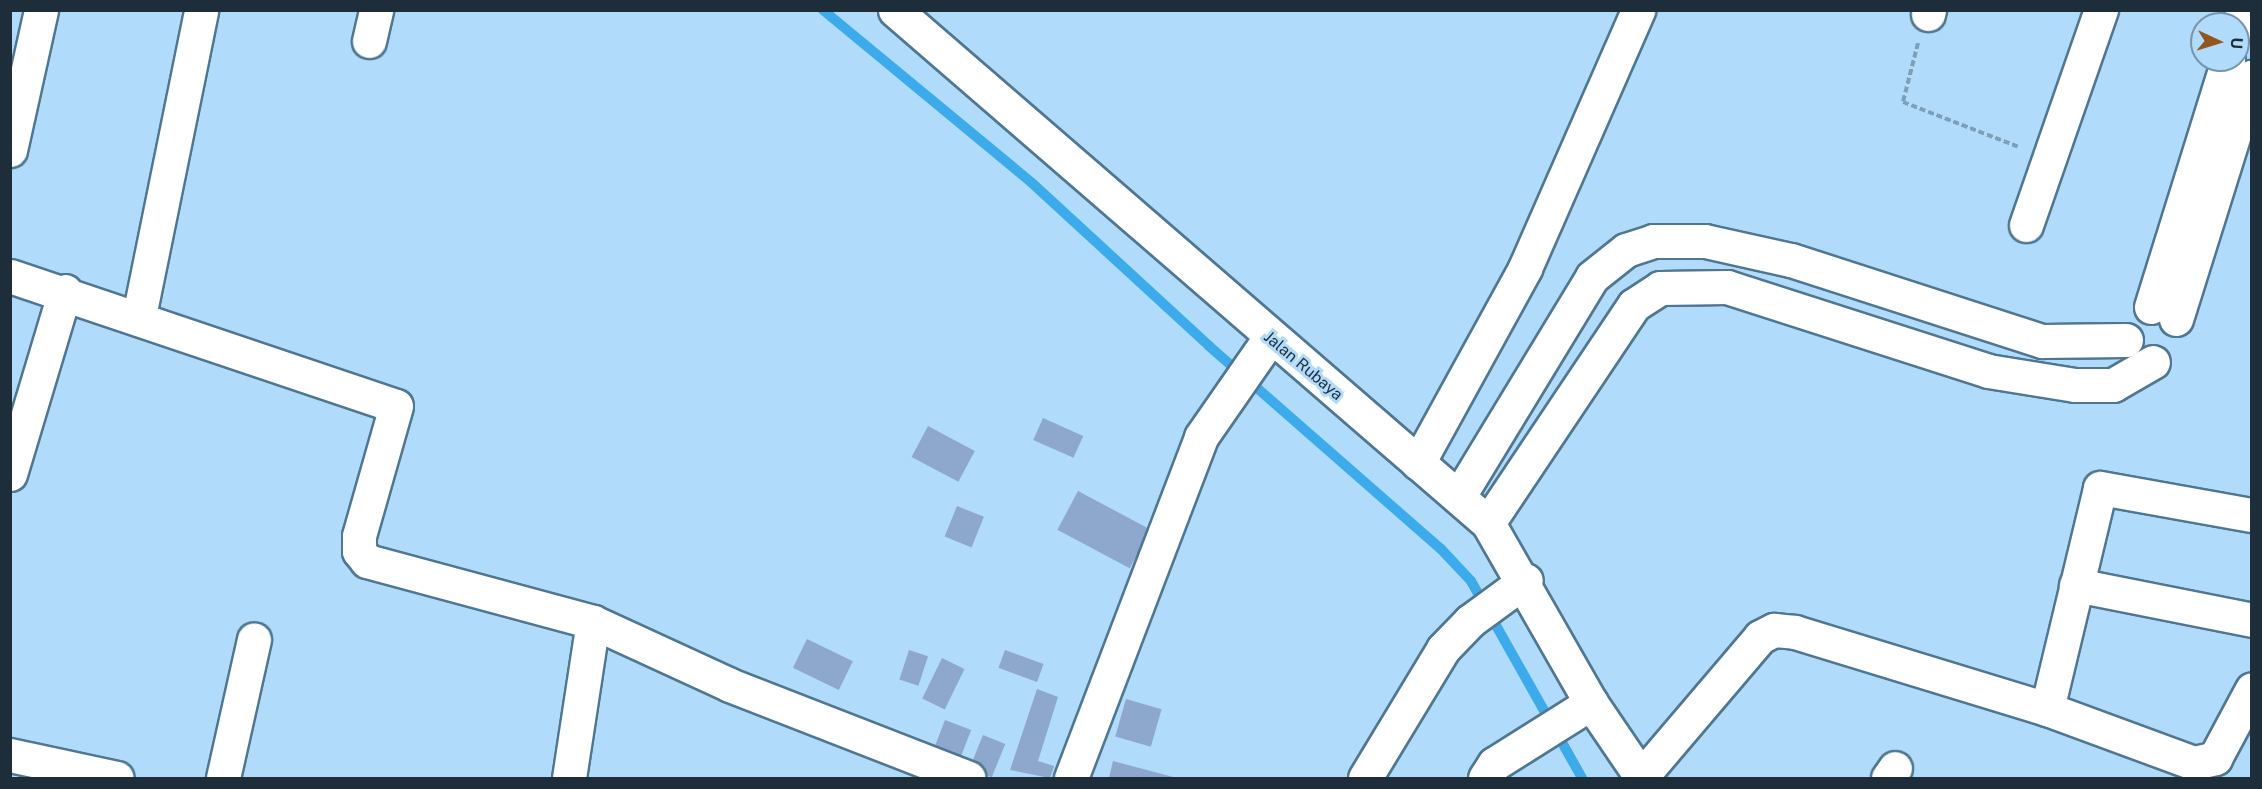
<!DOCTYPE html>
<style>
body{margin:0}
#map{position:relative;width:2262px;height:789px;overflow:hidden;background:#b0dbfa;font-family:"Public Sans",sans-serif}
div>[style]{position:absolute}
.stream>*{height:10px;margin:-5px;padding:0 5px;transform-origin:5px;border-radius:5px;background:#3babeb}
.building>*{inset:0;background:#8ea7cd;transform-origin:0 0}
.path>*{height:4px;margin-top:-2px;transform-origin:0;background:repeating-linear-gradient(90deg,#7d9fb8 0 6px,transparent 0 9px)}
.roads{filter:drop-shadow(2px 0 #4f7792) drop-shadow(-2px 0 #4f7792) drop-shadow(0 2px #4f7792) drop-shadow(0 -2px #4f7792)}
.minor>*{height:33px;margin:-16.5px;padding:0 16.5px;transform-origin:16.5px;border-radius:16.5px;background:#fff}
.tertiary>*{height:33px;margin:-16.5px;padding:0 16.5px;transform-origin:16.5px;border-radius:16.5px;background:#fff}
span{translate:-50% -50%;white-space:nowrap;text-align:center;line-height:1.15;-webkit-text-stroke:6px #b0dbfa;paint-order:stroke}
.street-label{font-size:16px;color:#1d2e3a}
.frame{position:absolute;inset:0;border:12px solid #1d2e3a;pointer-events:none}
.north{position:absolute;left:2190px;top:12px;width:60px;height:60px;box-sizing:border-box;background:#b0dbfa;border:2px solid #7596ad;border-radius:50%;rotate:94deg;font-size:16px;font-weight:700;line-height:24px;text-align:center;color:#1d2e3a}
.north::after{content:'';display:block;margin:auto;width:21px;height:27px;background:#93551b;clip-path:polygon(50% 0,100% 100%,50% 72%,0 100%)}
</style>
<div id="map">
<div class="stream">
<div style="left:823px;top:10px;width:271px;rotate:39.6deg"></div>
<div style="left:1032px;top:183px;width:241px;rotate:42.6deg"></div>
<div style="left:1209px;top:346px;width:308px;rotate:41.2deg"></div>
<div style="left:1441px;top:549px;width:44px;rotate:46.8deg"></div>
<div style="left:1471px;top:581px;width:226px;rotate:60.6deg"></div>
</div>
<div class="building">
<div style="left:1043px;top:418px;width:44px;height:24px;rotate:24deg"></div>
<div style="left:928px;top:426px;width:53px;height:35px;rotate:28deg"></div>
<div style="left:1078px;top:491px;width:82px;height:44px;rotate:28deg"></div>
<div style="left:957px;top:506px;width:29px;height:33px;rotate:22deg"></div>
<div style="left:807px;top:639px;width:51px;height:32px;rotate:26deg"></div>
<div style="left:909px;top:650px;width:20px;height:31px;rotate:18deg"></div>
<div style="left:1005px;top:650px;width:41px;height:19px;rotate:20deg"></div>
<div style="left:942px;top:658px;width:25px;height:45px;rotate:26deg"></div>
<div style="clip-path:polygon(1037px 689px,1058px 697px,1038px 761px,1054px 766px,1050px 778px,1010px 770px)"></div>
<div style="left:1126px;top:699px;width:37px;height:39px;rotate:16deg"></div>
<div style="left:945px;top:720px;width:28px;height:34px;rotate:21deg"></div>
<div style="left:983px;top:735px;width:24px;height:36px;rotate:22deg"></div>
<div style="clip-path:polygon(1113px 761px,1177px 778px,1109px 778px)"></div>
</div>
<div class="path">
<div style="left:1918px;top:43px;width:61px;rotate:104.3deg"></div>
<div style="left:1903px;top:102px;width:124px;rotate:21.2deg"></div>
</div>
<div class="roads">
<div class="minor">
<div style="left:1928px;top:14px;width:4px;rotate:-76deg"></div>
<div style="left:2238px;top:27px;width:18px;rotate:-74deg"></div>
<div style="left:369px;top:41px;width:32px;rotate:-77deg"></div>
<div style="left:10px;top:150px;width:143px;rotate:-77.5deg"></div>
<div style="left:2026px;top:225px;width:228px;rotate:-70.8deg"></div>
<div style="left:10px;top:276px;width:407px;rotate:18.6deg"></div>
<div style="left:396px;top:406px;width:135px;rotate:105.9deg"></div>
<div style="left:359px;top:536px;width:15px;rotate:90deg"></div>
<div style="left:359px;top:551px;width:13px;rotate:51deg"></div>
<div style="left:367px;top:561px;width:234px;rotate:15.1deg"></div>
<div style="left:593px;top:622px;width:151px;rotate:24.7deg"></div>
<div style="left:730px;top:685px;width:256px;rotate:21.3deg"></div>
<div style="left:2151px;top:307px;width:259px;rotate:-72.7deg"></div>
<div style="left:139px;top:316px;width:312px;rotate:-78.5deg"></div>
<div style="left:2176px;top:319px;width:254px;rotate:-72.6deg"></div>
<div style="left:1418px;top:463px;width:222px;rotate:-61.2deg"></div>
<div style="left:1525px;top:268px;width:282px;rotate:-66.3deg"></div>
<div style="left:10px;top:474px;width:191px;rotate:-73.3deg"></div>
<div style="left:1459px;top:496px;width:256px;rotate:-58.7deg"></div>
<div style="left:1592px;top:277px;width:43px;rotate:-38.5deg"></div>
<div style="left:1626px;top:250px;width:28px;rotate:-18deg"></div>
<div style="left:1653px;top:241px;width:52px"></div>
<div style="left:1705px;top:241px;width:88px;rotate:12.5deg"></div>
<div style="left:1791px;top:260px;width:264px;rotate:17.9deg"></div>
<div style="left:2042px;top:341px;width:84px;rotate:-0.7deg"></div>
<div style="left:1488px;top:523px;width:262px;rotate:-56.2deg"></div>
<div style="left:1634px;top:305px;width:31px;rotate:-33deg"></div>
<div style="left:1660px;top:288px;width:67px;rotate:-0.9deg"></div>
<div style="left:1727px;top:287px;width:274px;rotate:17.8deg"></div>
<div style="left:1988px;top:371px;width:88px;rotate:9.1deg"></div>
<div style="left:2075px;top:385px;width:38px"></div>
<div style="left:2113px;top:385px;width:46px;rotate:-29.9deg"></div>
<div style="left:2076px;top:585px;width:179px;rotate:11.2deg"></div>
<div style="left:2047px;top:709px;width:227px;rotate:-76.5deg"></div>
<div style="left:2100px;top:488px;width:154px;rotate:10.1deg"></div>
<div style="left:10px;top:755px;width:109px;rotate:12.1deg"></div>
<div style="left:1641px;top:777px;width:184px;rotate:-49.6deg"></div>
<div style="left:1760px;top:637px;width:16px;rotate:-27deg"></div>
<div style="left:1774px;top:630px;width:21px;rotate:5deg"></div>
<div style="left:1795px;top:632px;width:264px;rotate:17deg"></div>
<div style="left:2047px;top:709px;width:157px;rotate:20.2deg"></div>
<div style="left:2194px;top:763px;width:22px;rotate:-13deg"></div>
<div style="left:2215px;top:758px;width:78px;rotate:-61.8deg"></div>
<div style="left:223px;top:778px;width:142px;rotate:-77.4deg"></div>
<div style="left:569px;top:778px;width:158px;rotate:-81.3deg"></div>
<div style="left:1071px;top:778px;width:365px;rotate:-69.1deg"></div>
<div style="left:1201px;top:437px;width:119px;rotate:-55.2deg"></div>
<div style="left:1365px;top:778px;width:151px;rotate:-58.8deg"></div>
<div style="left:1443px;top:649px;width:39px;rotate:-46deg"></div>
<div style="left:1470px;top:621px;width:69px;rotate:-36.2deg"></div>
<div style="left:1485px;top:778px;width:17px;rotate:-57deg"></div>
<div style="left:1494px;top:764px;width:115px;rotate:-32.2deg"></div>
<div style="left:1888px;top:778px;width:12px;rotate:-55deg"></div>
</div>
<div class="tertiary">
<div style="left:895px;top:10px;width:784px;rotate:40.86deg"></div>
<div style="left:1488px;top:523px;width:207px;rotate:60.2deg"></div>
<div style="left:1591px;top:703px;width:91px;rotate:55.8deg"></div>
</div>
</div>
<div class="street-label">
<span style="left:1303px;top:366px;rotate:40deg">Jalan Rubaya</span>
</div>
<div class="frame"></div>
<div class="north">U</div>
</div>
